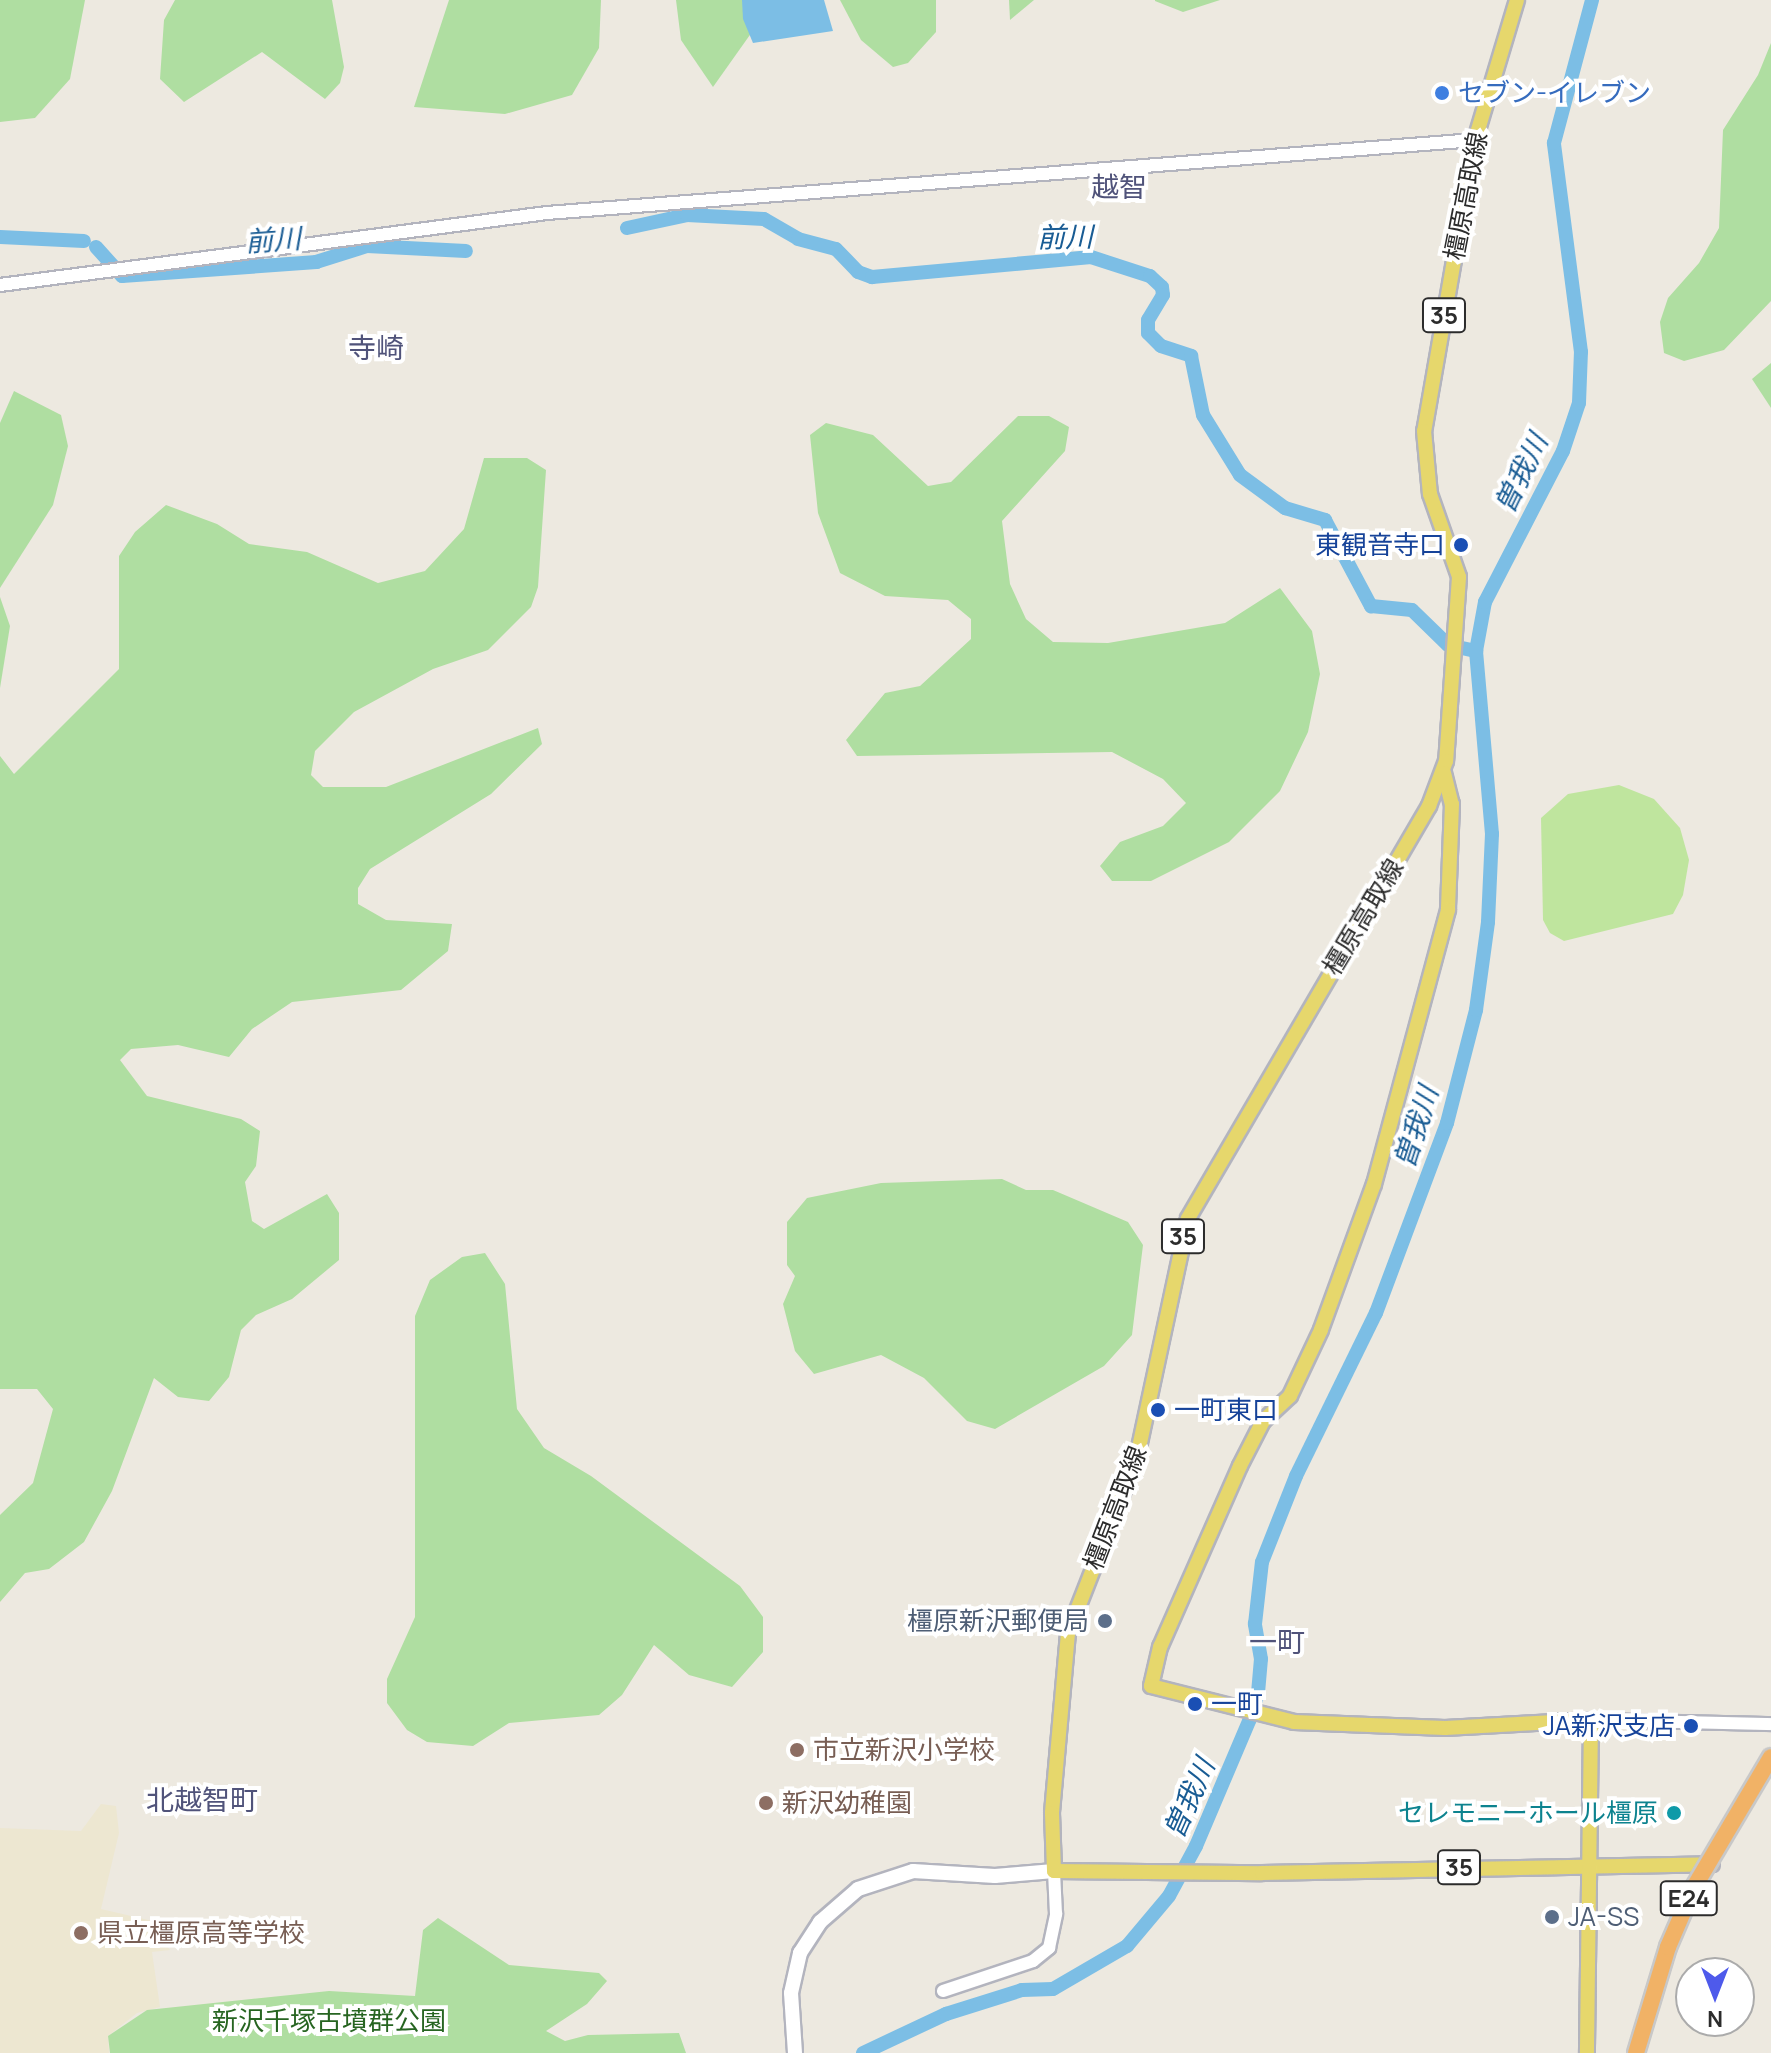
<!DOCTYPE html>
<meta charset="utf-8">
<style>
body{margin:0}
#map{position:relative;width:1771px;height:2053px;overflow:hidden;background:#ede9e0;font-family:Manrope,"Noto Sans JP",sans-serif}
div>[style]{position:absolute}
.education>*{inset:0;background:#ede7d1}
.green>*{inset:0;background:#afdea1}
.pitch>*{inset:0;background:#bfe59e}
.water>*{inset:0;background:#7cbee5}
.river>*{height:14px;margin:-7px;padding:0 7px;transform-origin:7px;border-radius:7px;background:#7cbee5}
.roads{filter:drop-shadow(2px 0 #b3b4be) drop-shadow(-2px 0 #b3b4be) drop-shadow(0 2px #b3b4be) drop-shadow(0 -2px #b3b4be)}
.tertiary>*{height:12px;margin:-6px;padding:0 6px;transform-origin:6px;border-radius:6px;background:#fff}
.secondary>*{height:14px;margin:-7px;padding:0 7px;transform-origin:7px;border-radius:7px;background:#fff}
.primary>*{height:14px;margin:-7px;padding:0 7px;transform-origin:7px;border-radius:7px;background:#e6d76c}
.bridges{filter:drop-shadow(2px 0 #c8c8c8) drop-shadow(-2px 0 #c8c8c8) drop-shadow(0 2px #c8c8c8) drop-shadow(0 -2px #c8c8c8)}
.motorway-bridge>*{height:16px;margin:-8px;padding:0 8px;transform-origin:8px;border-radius:8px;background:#f1b266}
.dots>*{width:22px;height:22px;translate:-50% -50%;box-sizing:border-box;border:4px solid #fff;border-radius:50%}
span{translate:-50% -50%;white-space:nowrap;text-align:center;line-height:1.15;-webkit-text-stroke:8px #fff;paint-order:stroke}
.shield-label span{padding:2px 6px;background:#fff;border:2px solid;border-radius:6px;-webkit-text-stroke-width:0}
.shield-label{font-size:24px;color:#2c2c2c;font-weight:700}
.shop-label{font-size:26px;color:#366cbe}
.left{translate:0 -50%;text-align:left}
.street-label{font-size:26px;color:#2c2c2c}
.transit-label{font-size:26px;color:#164399}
.right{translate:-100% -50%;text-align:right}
.service-label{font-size:26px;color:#4e5e75}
.education-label{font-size:26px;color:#785e54}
.culture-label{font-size:26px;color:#0d838f}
.park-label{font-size:26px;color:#276521}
.neighbourhood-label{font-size:28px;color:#50537a}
.water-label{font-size:28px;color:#195c94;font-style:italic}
.north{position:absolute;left:1675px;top:1957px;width:80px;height:80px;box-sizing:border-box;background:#fff;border:2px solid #ababab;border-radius:50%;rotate:180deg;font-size:22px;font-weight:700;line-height:32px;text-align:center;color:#2c2c2c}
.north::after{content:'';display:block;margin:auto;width:28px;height:36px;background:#4e5aeb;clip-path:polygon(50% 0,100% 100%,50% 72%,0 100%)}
</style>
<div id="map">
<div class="education">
<div style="clip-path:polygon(101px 1804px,116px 1806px,119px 1833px,101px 1909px,161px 1923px,161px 1937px,170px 1950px,152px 1952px,160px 2007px,137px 2013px,108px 2036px,109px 2053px,0 2053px,0 1828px,81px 1831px)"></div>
</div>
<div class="green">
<div style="clip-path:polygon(0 0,85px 0,70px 79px,35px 118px,0 122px)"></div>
<div style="clip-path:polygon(175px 0,332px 0,344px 67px,340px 83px,325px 99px,262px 52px,184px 102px,160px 79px,164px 20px)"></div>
<div style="clip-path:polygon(449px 0,601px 0,599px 48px,572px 95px,505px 114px,414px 107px)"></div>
<div style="clip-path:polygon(676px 0,752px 0,752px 32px,713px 87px,681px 40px)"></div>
<div style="clip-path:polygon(840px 0,936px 0,936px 32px,908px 63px,893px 67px,861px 40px)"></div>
<div style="clip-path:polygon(1009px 0,1034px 0,1010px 20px)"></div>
<div style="clip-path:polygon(1220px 0,1183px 12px,1155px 1px,1155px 0)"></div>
<div style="clip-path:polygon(1771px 43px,1771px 301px,1724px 350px,1684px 361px,1664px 353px,1660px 322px,1668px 298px,1699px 263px,1719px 228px,1723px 130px,1758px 75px)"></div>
<div style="clip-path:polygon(1771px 363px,1771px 408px,1752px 379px)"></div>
<div style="clip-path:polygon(14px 391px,61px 415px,68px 446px,53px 505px,0 588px,0 423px)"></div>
<div style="clip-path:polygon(1018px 416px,1049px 416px,1069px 427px,1065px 451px,1002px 521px,1010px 584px,1026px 619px,1053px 642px,1108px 643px,1225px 623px,1280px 588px,1312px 631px,1320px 674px,1308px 732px,1280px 791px,1229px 842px,1151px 881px,1112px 881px,1100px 866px,1120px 842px,1163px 826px,1186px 803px,1163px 779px,1112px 752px,857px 756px,846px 740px,885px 693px,920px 686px,971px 639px,971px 619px,948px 600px,885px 596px,840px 573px,818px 513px,810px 435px,826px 423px,873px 435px,928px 486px,951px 482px)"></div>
<div style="clip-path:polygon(484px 458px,527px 458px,546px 470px,538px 587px,531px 607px,488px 650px,433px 669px,354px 712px,315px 751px,311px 775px,323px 787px,386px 787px,538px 728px,542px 744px,491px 794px,370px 869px,358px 888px,358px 904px,386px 920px,452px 924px,448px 951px,401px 990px,292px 1002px,252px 1029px,229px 1057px,178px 1045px,131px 1049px,120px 1060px,147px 1096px,241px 1119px,260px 1131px,256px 1166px,245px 1182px,252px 1221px,264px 1229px,327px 1194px,339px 1213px,339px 1260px,292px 1299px,256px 1315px,241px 1330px,229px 1377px,209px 1401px,178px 1397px,154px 1378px,112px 1491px,84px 1542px,49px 1569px,25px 1573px,0 1602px,0 1515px,33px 1483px,53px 1409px,37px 1389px,0 1389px,0 756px,14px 774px,119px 669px,119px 556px,135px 532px,166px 505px,217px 524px,249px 544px,307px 552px,378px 583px,425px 571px,464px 529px)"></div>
<div style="clip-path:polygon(0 597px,10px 626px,0 688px)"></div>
<div style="clip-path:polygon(1002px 1179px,1026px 1190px,1053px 1190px,1128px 1222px,1143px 1245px,1132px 1335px,1104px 1366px,995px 1429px,967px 1421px,924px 1378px,881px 1355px,814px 1374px,795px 1351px,783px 1304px,795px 1276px,787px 1265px,787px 1222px,807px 1198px,881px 1183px)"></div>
<div style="clip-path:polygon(485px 1253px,505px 1284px,517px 1409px,544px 1448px,591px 1476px,740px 1586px,763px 1617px,763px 1652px,732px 1687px,689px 1675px,654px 1645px,622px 1695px,599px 1715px,509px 1723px,473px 1746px,427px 1742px,407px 1730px,387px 1703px,387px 1679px,415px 1617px,415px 1316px,430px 1280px,462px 1257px)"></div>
<div style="clip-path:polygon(438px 1918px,509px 1965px,599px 1973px,607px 1981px,587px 2004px,546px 2031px,565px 2041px,588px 2035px,679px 2033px,686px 2053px,110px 2053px,108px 2036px,147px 2010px,329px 1991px,415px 1996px,423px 1930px)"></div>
</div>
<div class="pitch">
<div style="clip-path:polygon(1619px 785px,1654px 799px,1680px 828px,1689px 860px,1683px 895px,1673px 914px,1564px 941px,1550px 933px,1543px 920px,1541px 818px,1568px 794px)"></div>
</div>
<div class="water">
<div style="clip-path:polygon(742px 0,824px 0,833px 31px,753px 43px,743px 19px)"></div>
</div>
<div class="river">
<div style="left:627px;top:228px;width:61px;rotate:-12.2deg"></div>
<div style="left:687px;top:215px;width:77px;rotate:3deg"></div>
<div style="left:764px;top:219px;width:39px;rotate:30deg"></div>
<div style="left:798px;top:239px;width:39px;rotate:15deg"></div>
<div style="left:836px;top:249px;width:32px;rotate:46deg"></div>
<div style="left:858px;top:272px;width:15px;rotate:20deg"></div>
<div style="left:872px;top:277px;width:220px;rotate:-5.2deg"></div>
<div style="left:1091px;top:257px;width:62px;rotate:17.9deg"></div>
<div style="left:1150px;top:276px;width:16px;rotate:43deg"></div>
<div style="left:1162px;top:287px;width:8px;rotate:83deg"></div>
<div style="left:1163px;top:295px;width:29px;rotate:121deg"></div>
<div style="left:1148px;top:320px;width:13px;rotate:90deg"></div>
<div style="left:1148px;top:333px;width:18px;rotate:45deg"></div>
<div style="left:1161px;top:346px;width:32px;rotate:18deg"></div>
<div style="left:1191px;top:356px;width:60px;rotate:78.5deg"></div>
<div style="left:1203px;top:415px;width:70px;rotate:58.3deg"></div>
<div style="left:1240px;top:475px;width:56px;rotate:36.3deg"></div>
<div style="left:1285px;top:508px;width:42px;rotate:16.7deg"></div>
<div style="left:1325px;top:520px;width:98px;rotate:61.9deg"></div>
<div style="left:1371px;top:606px;width:41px;rotate:5.6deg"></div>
<div style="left:1412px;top:610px;width:50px;rotate:44.2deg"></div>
<div style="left:1448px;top:645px;width:29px;rotate:12deg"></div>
<div style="left:0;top:237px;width:84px;rotate:2.7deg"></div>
<div style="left:96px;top:247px;width:39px;rotate:48deg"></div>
<div style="left:122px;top:276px;width:195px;rotate:-4.1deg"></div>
<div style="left:316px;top:262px;width:53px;rotate:-17.4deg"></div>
<div style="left:367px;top:246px;width:99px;rotate:2.9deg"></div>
<div style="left:863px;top:2053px;width:92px;rotate:-25.2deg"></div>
<div style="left:946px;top:2014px;width:80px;rotate:-17.5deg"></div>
<div style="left:1022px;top:1990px;width:31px;rotate:-2deg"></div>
<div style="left:1053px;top:1989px;width:86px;rotate:-30.2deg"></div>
<div style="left:1127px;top:1946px;width:65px;rotate:-50deg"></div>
<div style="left:1169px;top:1896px;width:57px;rotate:-61.6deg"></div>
<div style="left:1196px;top:1846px;width:138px;rotate:-67deg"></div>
<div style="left:1250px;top:1719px;width:27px;rotate:-73deg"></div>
<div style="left:1258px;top:1693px;width:34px;rotate:-85deg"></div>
<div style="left:1261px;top:1659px;width:36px;rotate:-100deg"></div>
<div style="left:1255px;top:1624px;width:62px;rotate:-83.6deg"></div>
<div style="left:1262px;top:1562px;width:92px;rotate:-68.4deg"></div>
<div style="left:1296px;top:1476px;width:182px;rotate:-63.9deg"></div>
<div style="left:1376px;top:1313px;width:203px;rotate:-69.5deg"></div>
<div style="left:1447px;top:1123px;width:117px;rotate:-75.6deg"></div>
<div style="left:1476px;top:1010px;width:89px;rotate:-82.2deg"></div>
<div style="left:1488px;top:922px;width:88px;rotate:-87.4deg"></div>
<div style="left:1492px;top:834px;width:184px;rotate:-95deg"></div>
<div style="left:1476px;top:651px;width:50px;rotate:-79.6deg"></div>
<div style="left:1485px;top:602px;width:170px;rotate:-62.7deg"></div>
<div style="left:1563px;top:451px;width:51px;rotate:-71.6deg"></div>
<div style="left:1579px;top:403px;width:51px;rotate:-87.8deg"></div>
<div style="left:1581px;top:352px;width:211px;rotate:-97.4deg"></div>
<div style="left:1554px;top:143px;width:148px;rotate:-75.1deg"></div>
</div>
<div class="roads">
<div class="tertiary">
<div style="left:0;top:285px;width:552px;rotate:-7.5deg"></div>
<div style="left:547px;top:213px;width:931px;rotate:-4.5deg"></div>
<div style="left:1591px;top:1720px;width:180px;rotate:1.3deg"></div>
<div style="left:943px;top:1991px;width:95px;rotate:-18.4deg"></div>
<div style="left:1033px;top:1961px;width:21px;rotate:-39deg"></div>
<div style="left:1049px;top:1948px;width:35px;rotate:-78deg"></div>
<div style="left:1056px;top:1914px;width:43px;rotate:-92.7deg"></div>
</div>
<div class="secondary">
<div style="left:795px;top:2053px;width:60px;rotate:-93.8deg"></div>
<div style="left:791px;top:1993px;width:41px;rotate:-77.3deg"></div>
<div style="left:800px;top:1953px;width:37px;rotate:-57deg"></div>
<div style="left:820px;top:1922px;width:50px;rotate:-41deg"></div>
<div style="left:858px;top:1889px;width:58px;rotate:-18.1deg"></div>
<div style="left:913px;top:1871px;width:82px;rotate:3.5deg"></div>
<div style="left:995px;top:1876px;width:59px;rotate:-4.8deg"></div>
</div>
<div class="primary">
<div style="left:1517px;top:0;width:146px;rotate:106.7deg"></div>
<div style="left:1475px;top:140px;width:295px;rotate:99.9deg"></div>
<div style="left:1424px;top:431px;width:63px;rotate:84.6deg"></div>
<div style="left:1430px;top:494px;width:88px;rotate:70.7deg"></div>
<div style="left:1459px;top:577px;width:184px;rotate:94deg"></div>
<div style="left:1446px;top:761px;width:48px;rotate:110.7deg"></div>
<div style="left:1429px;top:806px;width:478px;rotate:120.3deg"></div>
<div style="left:1188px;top:1219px;width:243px;rotate:102.1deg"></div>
<div style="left:1137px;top:1457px;width:189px;rotate:111.4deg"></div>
<div style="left:1068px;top:1633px;width:181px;rotate:95.1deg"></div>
<div style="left:1052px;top:1813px;width:58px;rotate:88deg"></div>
<div style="left:1054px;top:1871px;width:208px;rotate:0.6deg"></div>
<div style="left:1262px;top:1873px;width:450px;rotate:-1.1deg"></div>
<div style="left:1444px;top:773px;width:32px;rotate:76deg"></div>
<div style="left:1452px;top:804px;width:106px;rotate:92.2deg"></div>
<div style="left:1448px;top:910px;width:284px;rotate:105.1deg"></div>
<div style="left:1374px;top:1184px;width:155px;rotate:110deg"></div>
<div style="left:1321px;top:1330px;width:73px;rotate:115.2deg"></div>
<div style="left:1290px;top:1396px;width:37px;rotate:137deg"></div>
<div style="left:1263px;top:1421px;width:51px;rotate:117.1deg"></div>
<div style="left:1240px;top:1466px;width:198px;rotate:113.8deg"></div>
<div style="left:1160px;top:1647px;width:40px;rotate:103deg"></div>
<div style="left:1151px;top:1686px;width:147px;rotate:14.1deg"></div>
<div style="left:1294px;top:1722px;width:151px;rotate:2.3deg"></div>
<div style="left:1445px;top:1728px;width:146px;rotate:-3.1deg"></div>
<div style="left:1591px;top:1720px;width:333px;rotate:90.7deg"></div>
</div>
</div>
<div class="bridges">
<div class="motorway-bridge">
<div style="left:1636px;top:2053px;width:111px;rotate:-73.2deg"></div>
<div style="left:1668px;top:1947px;width:63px;rotate:-66.7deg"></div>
<div style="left:1693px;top:1889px;width:153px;rotate:-59.4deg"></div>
</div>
</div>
<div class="dots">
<div style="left:1442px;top:93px;background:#3f7fe0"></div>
<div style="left:1461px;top:545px;background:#1a4fb4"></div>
<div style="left:1158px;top:1410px;background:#1a4fb4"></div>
<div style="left:1105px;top:1621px;background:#5c6f8a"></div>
<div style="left:1195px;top:1704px;background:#1a4fb4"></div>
<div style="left:1691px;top:1726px;background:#1a4fb4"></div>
<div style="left:797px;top:1750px;background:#8d6e63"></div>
<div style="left:766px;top:1803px;background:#8d6e63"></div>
<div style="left:1674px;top:1813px;background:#0f9aa8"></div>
<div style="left:1552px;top:1917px;background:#5c6f8a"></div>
<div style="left:81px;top:1933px;background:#8d6e63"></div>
</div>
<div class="shield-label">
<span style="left:1444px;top:315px">35</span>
<span style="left:1183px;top:1236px">35</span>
<span style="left:1459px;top:1867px">35</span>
<span style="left:1689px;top:1898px">E24</span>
</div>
<div class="shop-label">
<span class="left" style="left:1458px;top:93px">セブン-イレブン</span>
</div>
<div class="street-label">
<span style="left:1466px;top:196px;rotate:-79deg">橿原高取線</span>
<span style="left:1363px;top:917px;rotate:-59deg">橿原高取線</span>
<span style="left:1115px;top:1508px;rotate:-69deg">橿原高取線</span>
</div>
<div class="transit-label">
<span class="right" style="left:1445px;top:545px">東観音寺口</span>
<span class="left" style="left:1174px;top:1410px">一町東口</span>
<span class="left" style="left:1211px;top:1704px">一町</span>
<span class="right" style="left:1675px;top:1726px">JA新沢支店</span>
</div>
<div class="service-label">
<span class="right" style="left:1089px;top:1621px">橿原新沢郵便局</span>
<span class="left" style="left:1568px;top:1917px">JA-SS</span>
</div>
<div class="education-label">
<span class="left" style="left:813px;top:1750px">市立新沢小学校</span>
<span class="left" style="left:782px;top:1803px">新沢幼稚園</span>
<span class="left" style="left:97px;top:1933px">県立橿原高等学校</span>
</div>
<div class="culture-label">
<span class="right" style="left:1658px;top:1813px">セレモニーホール橿原</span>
</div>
<div class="park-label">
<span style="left:329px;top:2021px">新沢千塚古墳群公園</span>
</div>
<div class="neighbourhood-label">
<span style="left:1119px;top:186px">越智</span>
<span style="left:376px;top:347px">寺崎</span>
<span style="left:1277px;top:1641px">一町</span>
<span style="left:202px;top:1799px">北越智町</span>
</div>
<div class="water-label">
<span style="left:1065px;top:236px;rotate:-1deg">前川</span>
<span style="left:273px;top:239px;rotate:-4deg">前川</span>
<span style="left:1520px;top:473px;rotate:-64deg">曽我川</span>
<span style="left:1415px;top:1127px;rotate:-72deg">曽我川</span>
<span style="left:1188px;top:1798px;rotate:-66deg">曽我川</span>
</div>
<div class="north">N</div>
</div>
